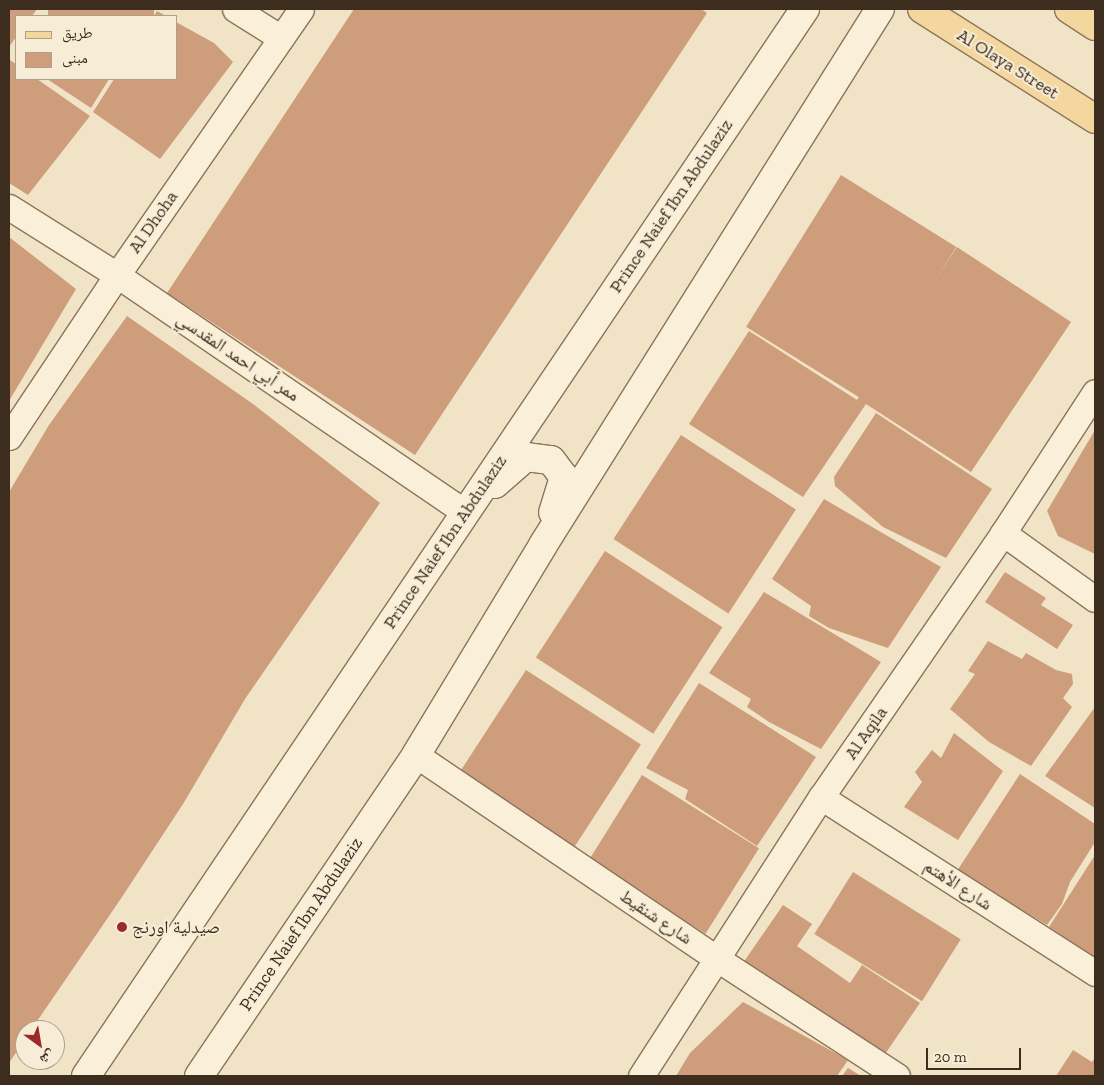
<!DOCTYPE html>
<meta charset="utf-8">
<style>
body{margin:0}
#map{position:relative;width:1104px;height:1085px;overflow:hidden;background:#f0e3c6;font-family:"Zilla Slab","Noto Naskh Arabic",serif}
div>[style]{position:absolute}
.building>*{inset:0;background:#ce9d7c;transform-origin:0 0}
.roads{filter:drop-shadow(1px 0 #8c745b) drop-shadow(-1px 0 #8c745b) drop-shadow(0 1px #8c745b) drop-shadow(0 -1px #8c745b)}
.street>*{height:25px;margin:-12.5px;padding:0 12.5px;transform-origin:12.5px;border-radius:12.5px;background:#faf0da}
.secondary>*{height:28px;margin:-14px;padding:0 14px;transform-origin:14px;border-radius:14px;background:#faf0da}
.primary>*{height:28px;margin:-14px;padding:0 14px;transform-origin:14px;border-radius:14px;background:#f3d79e}
.dots>*{width:14px;height:14px;translate:-50% -50%;box-sizing:border-box;border:2px solid #f7edd6;border-radius:50%}
span{translate:-50% -50%;white-space:nowrap;text-align:center;line-height:1.15;-webkit-text-stroke:4px #f7edd6;paint-order:stroke}
.street-label{font-size:18px;color:#3c2d1f}
.poi-label{font-size:18px;color:#3c2d1f}
.left{translate:0 -50%;text-align:left}
.frame{position:absolute;inset:0;border:10px solid #3c2d1f;pointer-events:none}
.legend{position:absolute;left:15px;top:15px;width:162px;height:65px;box-sizing:border-box;background:#f7edd6;border:1px solid #aca08d;margin:0;padding:6px 9px;list-style:none;font-size:15px;color:#3c2d1f}
.legend li{display:flex;align-items:center;gap:10px;height:25px}
.legend b{width:25px;border:1px solid #aca08d}
.north{position:absolute;left:15px;top:1020px;width:50px;height:50px;box-sizing:border-box;background:#f7edd6;border:1px solid #aca08d;border-radius:50%;rotate:148deg;font-size:14px;font-weight:700;line-height:20px;text-align:center;color:#3c2d1f}
.north::after{content:'';display:block;margin:auto;width:18px;height:22px;background:#9c2a2c;clip-path:polygon(50% 0,100% 100%,50% 72%,0 100%)}
.scale{position:absolute;left:926px;top:1048px;width:95px;height:22px;box-sizing:border-box;border:2px solid #3c2d1f;border-top:0;padding-left:6px;font-size:15px;line-height:18px;white-space:nowrap;color:#3c2d1f;-webkit-text-stroke:4px #f7edd6;paint-order:stroke}
</style>
<div id="map">
<div class="building">
<div style="clip-path:polygon(9px 9px,37px 9px,32px 16px,16px 16px,16px 37px,9px 47px)"></div>
<div style="left:48px;top:9px;width:106px;height:9px"></div>
<div style="clip-path:polygon(354px 9px,701px 9px,707px 13px,415px 455px,167px 293px)"></div>
<div style="clip-path:polygon(157px 11px,166px 16px,154px 16px)"></div>
<div style="clip-path:polygon(176px 22px,214px 43px,233px 62px,160px 159px,93px 112px,114px 79px,176px 79px)"></div>
<div style="clip-path:polygon(10px 60px,16px 64px,16px 79px,37px 79px,90px 116px,28px 195px,9px 183px)"></div>
<div style="clip-path:polygon(47px 79px,109px 79px,91px 108px)"></div>
<div style="left:841px;top:175px;width:136px;height:179px;rotate:32deg"></div>
<div style="clip-path:polygon(9px 237px,76px 289px,9px 401px)"></div>
<div style="clip-path:polygon(957px 247px,1071px 322px,971px 472px,866px 404px,803px 497px,689px 424px,749px 331px,857px 400px)"></div>
<div style="clip-path:polygon(127px 316px,253px 404px,380px 503px,245px 699px,183px 804px,120px 900px,31px 1030px,25px 1030px,25px 1039px,9px 1063px,9px 492px,49px 425px)"></div>
<div style="clip-path:polygon(876px 413px,992px 489px,946px 558px,883px 527px,835px 486px,834px 477px)"></div>
<div style="clip-path:polygon(1095px 430px,1095px 554px,1058px 536px,1047px 511px)"></div>
<div style="left:681px;top:435px;width:137px;height:124px;rotate:33deg"></div>
<div style="clip-path:polygon(824px 499px,941px 567px,888px 648px,829px 628px,809px 616px,811px 606px,772px 579px)"></div>
<div style="left:605px;top:551px;width:140px;height:127px;rotate:33deg"></div>
<div style="clip-path:polygon(1005px 572px,1046px 598px,1041px 605px,1073px 625px,1057px 649px,985px 602px)"></div>
<div style="clip-path:polygon(764px 592px,881px 662px,821px 749px,769px 722px,747px 707px,751px 699px,709px 673px)"></div>
<div style="clip-path:polygon(988px 641px,1022px 659px,1026px 653px,1056px 670px,1072px 674px,1073px 684px,1063px 698px,1072px 707px,1031px 766px,989px 742px,950px 709px,975px 674px,968px 671px)"></div>
<div style="left:526px;top:670px;width:137px;height:126px;rotate:33deg"></div>
<div style="clip-path:polygon(699px 683px,816px 757px,757px 846px,685px 799px,688px 790px,646px 768px)"></div>
<div style="clip-path:polygon(1095px 707px,1095px 808px,1045px 776px)"></div>
<div style="clip-path:polygon(954px 733px,1003px 771px,958px 840px,904px 807px,922px 782px,915px 772px,932px 750px,941px 758px)"></div>
<div style="clip-path:polygon(1020px 774px,1095px 824px,1095px 842px,1070px 882px,1062px 904px,1047px 925px,957px 871px)"></div>
<div style="left:642px;top:775px;width:138px;height:101px;rotate:32deg"></div>
<div style="clip-path:polygon(1095px 855px,1095px 958px,1049px 927px)"></div>
<div style="left:853px;top:872px;width:127px;height:73px;rotate:32deg"></div>
<div style="clip-path:polygon(783px 905px,812px 924px,797px 946px,850px 983px,862px 965px,920px 1003px,883px 1057px,743px 963px)"></div>
<div style="clip-path:polygon(743px 1002px,848px 1060px,837px 1076px,676px 1076px,690px 1053px)"></div>
<div style="clip-path:polygon(1073px 1050px,1092px 1062px,1095px 1057px,1095px 1076px,1056px 1076px)"></div>
<div style="clip-path:polygon(848px 1068px,861px 1076px,842px 1076px)"></div>
</div>
<div class="roads">
<div class="street">
<div style="left:235px;top:9px;width:54px;rotate:32.2deg"></div>
<div style="left:9px;top:207px;width:128px;rotate:32.2deg"></div>
<div style="left:117px;top:275px;width:420px;rotate:34.3deg"></div>
<div style="left:9px;top:437px;width:195px;rotate:-56.3deg"></div>
<div style="left:117px;top:275px;width:323px;rotate:-55.3deg"></div>
<div style="left:1003px;top:533px;width:113px;rotate:35.7deg"></div>
<div style="left:416px;top:755px;width:362px;rotate:34.1deg"></div>
<div style="left:716px;top:958px;width:216px;rotate:33.1deg"></div>
<div style="left:821px;top:797px;width:326px;rotate:32.7deg"></div>
<div style="left:641px;top:1076px;width:332px;rotate:-57.2deg"></div>
<div style="left:821px;top:797px;width:321px;rotate:-55.4deg"></div>
<div style="left:1003px;top:533px;width:168px;rotate:-56.9deg"></div>
</div>
<div class="secondary">
<div style="left:495px;top:484px;width:41px;rotate:-41.1deg"></div>
<div style="left:526px;top:457px;width:25px;rotate:7deg"></div>
<div style="left:551px;top:460px;width:21px;rotate:53deg"></div>
<div style="left:564px;top:477px;width:37px;rotate:107deg"></div>
<div style="left:86px;top:1076px;width:1287px;rotate:-56.03deg"></div>
<div style="left:199px;top:1076px;width:387px;rotate:-55.9deg"></div>
<div style="left:416px;top:755px;width:245px;rotate:-58.8deg"></div>
<div style="left:543px;top:545px;width:633px;rotate:-57.84deg"></div>
</div>
<div class="primary">
<div style="left:922px;top:9px;width:205px;rotate:32.4deg"></div>
<div style="left:1069px;top:9px;width:31px;rotate:33deg"></div>
</div>
</div>
<div class="dots">
<div style="left:122px;top:927px;background:#9c2a2c"></div>
</div>
<div class="street-label">
<span style="left:1008px;top:64px;rotate:32deg">Al Olaya Street</span>
<span style="left:671px;top:206px;rotate:-56deg">Prince Naief Ibn Abdulaziz</span>
<span style="left:153px;top:222px;rotate:-55deg">Al Dhoha</span>
<span style="left:238px;top:357px;rotate:34deg">ممر أبي احمد المقدسي</span>
<span style="left:445px;top:542px;rotate:-56deg">Prince Naief Ibn Abdulaziz</span>
<span style="left:866px;top:733px;rotate:-55deg">Al Aqila</span>
<span style="left:958px;top:885px;rotate:33deg">شارع الأهتم</span>
<span style="left:656px;top:917px;rotate:34deg">شارع شنقيط</span>
<span style="left:301px;top:924px;rotate:-56deg">Prince Naief Ibn Abdulaziz</span>
</div>
<div class="poi-label">
<span class="left" style="left:132px;top:927px">صيدلية اورنج</span>
</div>
<div class="frame"></div>
<ul class="legend">
<li><b style="height:6px;background:#f3d79e"></b>طريق</li>
<li><b style="height:14px;background:#ce9d7c"></b>مبنى</li>
</ul>
<div class="north">ش</div>
<div class="scale">20 m</div>
</div>
